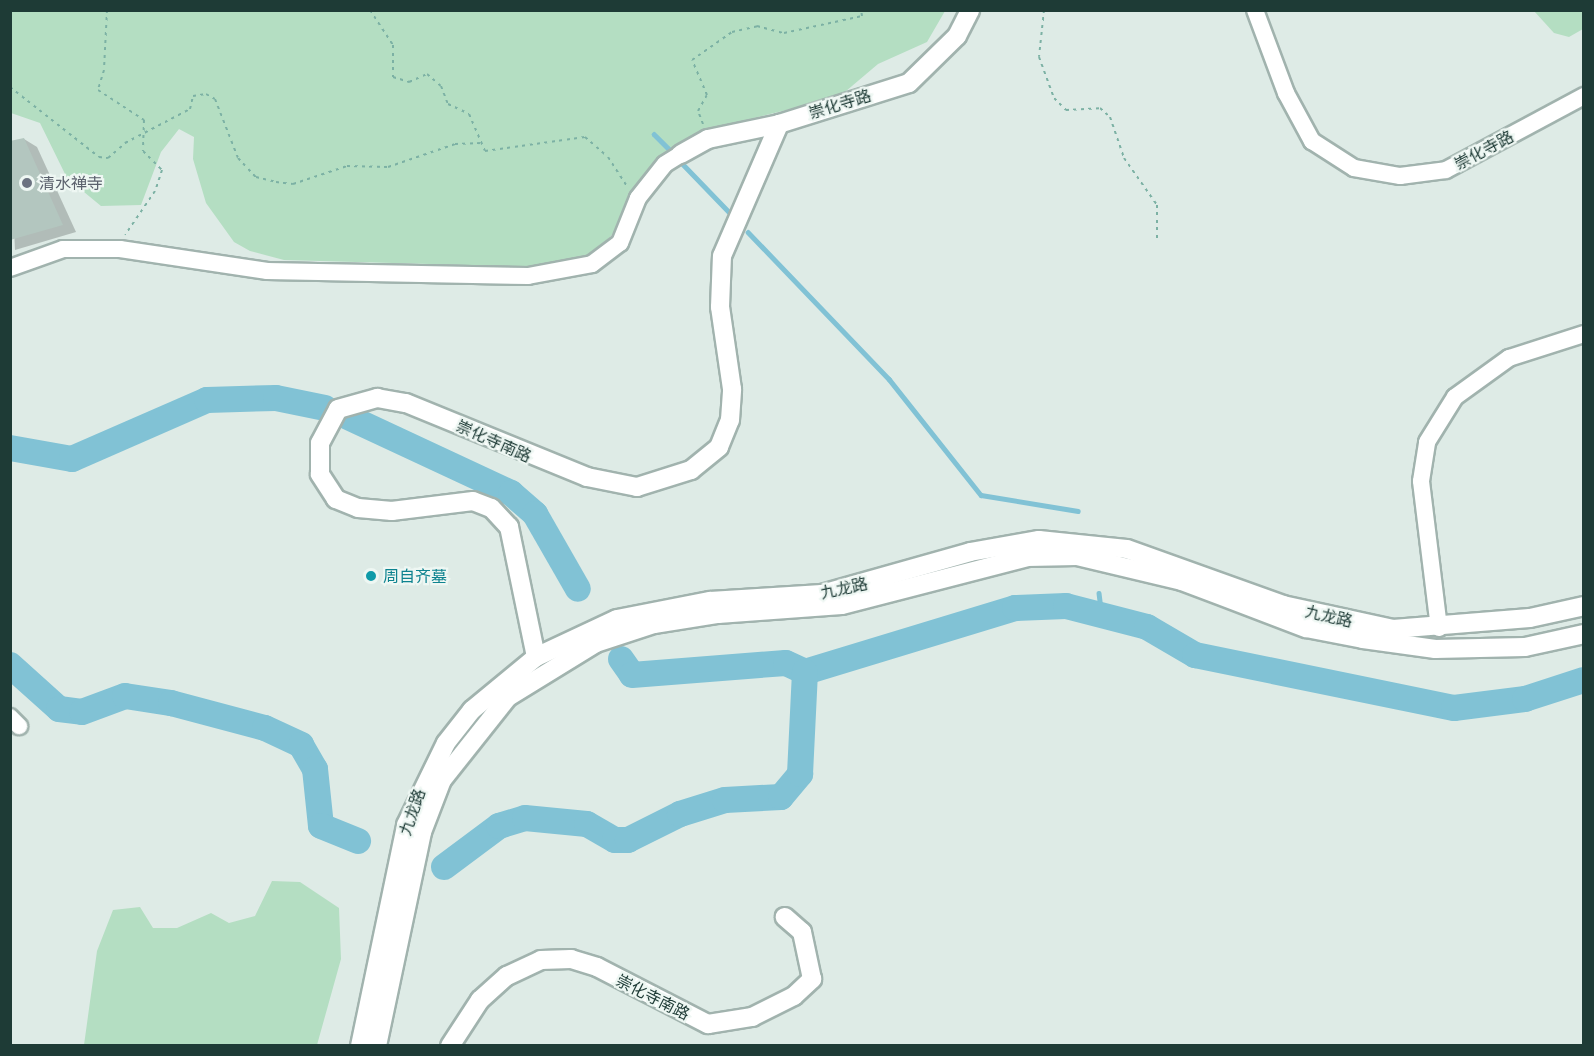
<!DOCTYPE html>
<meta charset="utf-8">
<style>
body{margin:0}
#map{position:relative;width:1594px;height:1056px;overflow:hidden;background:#deebe6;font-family:Mulish,"Noto Sans SC",sans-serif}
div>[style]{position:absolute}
.green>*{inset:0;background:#b4dec2}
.shadow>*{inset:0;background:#0003}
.stream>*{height:4.5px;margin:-2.25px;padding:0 2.25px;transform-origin:2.25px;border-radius:2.25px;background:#81c2d5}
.river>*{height:26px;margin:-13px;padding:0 13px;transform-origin:13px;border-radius:13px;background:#81c2d5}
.building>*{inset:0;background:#b3c6bf}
.path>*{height:2px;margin-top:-1px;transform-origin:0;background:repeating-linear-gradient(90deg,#7cb1a4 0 3px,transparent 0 7.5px)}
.roads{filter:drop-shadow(2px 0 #a1b3ae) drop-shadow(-2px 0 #a1b3ae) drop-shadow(0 2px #a1b3ae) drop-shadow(0 -2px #a1b3ae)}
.minor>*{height:16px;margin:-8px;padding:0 8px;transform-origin:8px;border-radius:8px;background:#fff}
.tertiary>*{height:18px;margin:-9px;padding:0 9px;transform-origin:9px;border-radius:9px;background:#fff}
.secondary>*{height:18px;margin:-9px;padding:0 9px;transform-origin:9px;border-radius:9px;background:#fff}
.dots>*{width:16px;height:16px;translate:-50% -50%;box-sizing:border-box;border:3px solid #eef7f3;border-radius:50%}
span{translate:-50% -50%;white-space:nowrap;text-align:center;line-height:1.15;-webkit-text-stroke:4.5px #eef7f3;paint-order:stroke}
.street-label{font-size:16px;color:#1e3b36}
.worship-label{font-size:16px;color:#5b616d}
.left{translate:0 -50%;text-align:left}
.culture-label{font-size:16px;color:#0d838f}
.frame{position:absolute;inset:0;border:12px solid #1e3b36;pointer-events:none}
</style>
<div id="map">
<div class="green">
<div style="clip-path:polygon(11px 11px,945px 11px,927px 42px,878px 64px,839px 97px,726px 125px,668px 150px,645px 173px,615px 231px,586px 266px,534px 267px,284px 260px,250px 251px,234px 242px,206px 203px,193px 159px,194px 137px,179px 129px,161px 152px,141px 205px,101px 206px,67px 178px,40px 123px,11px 113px)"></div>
<div style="clip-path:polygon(1534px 11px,1583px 11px,1583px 29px,1569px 37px,1554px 33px)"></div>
<div style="clip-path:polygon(272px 881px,300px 882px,339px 908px,341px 959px,317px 1045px,84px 1045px,97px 951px,113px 910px,140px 907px,153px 928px,177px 928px,211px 913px,229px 923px,255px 916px)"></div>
</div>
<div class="shadow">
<div style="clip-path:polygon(24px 139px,37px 147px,76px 232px,15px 250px,10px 143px)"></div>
</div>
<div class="stream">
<div style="left:654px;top:134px;width:27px;rotate:45deg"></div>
<div style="left:678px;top:159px;width:75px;rotate:46.1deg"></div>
<div style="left:748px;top:232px;width:204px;rotate:46.2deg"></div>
<div style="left:889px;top:379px;width:148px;rotate:51.6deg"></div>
<div style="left:981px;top:495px;width:98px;rotate:9.4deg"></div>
<div style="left:1099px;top:593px;width:23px;rotate:83deg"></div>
</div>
<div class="river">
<div style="left:348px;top:417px;width:180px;rotate:25deg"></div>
<div style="left:511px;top:493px;width:32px;rotate:41deg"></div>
<div style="left:535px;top:514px;width:86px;rotate:60.2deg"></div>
<div style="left:10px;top:448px;width:63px;rotate:10.1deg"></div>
<div style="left:72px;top:459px;width:147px;rotate:-23.6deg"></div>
<div style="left:207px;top:400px;width:69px;rotate:-1.7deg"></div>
<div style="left:276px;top:398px;width:50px;rotate:11.5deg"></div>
<div style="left:621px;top:659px;width:19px;rotate:55deg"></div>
<div style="left:632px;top:675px;width:154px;rotate:-4.5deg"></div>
<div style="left:786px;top:663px;width:21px;rotate:25deg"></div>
<div style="left:805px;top:672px;width:220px;rotate:-16.9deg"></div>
<div style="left:1015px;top:608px;width:51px;rotate:-2.2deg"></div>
<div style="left:1066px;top:606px;width:84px;rotate:14.5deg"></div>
<div style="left:1147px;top:627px;width:56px;rotate:30.3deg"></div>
<div style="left:1195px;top:655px;width:264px;rotate:11.6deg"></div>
<div style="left:1454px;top:708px;width:72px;rotate:-7.2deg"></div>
<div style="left:1525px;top:699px;width:62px;rotate:-17.9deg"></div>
<div style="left:10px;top:665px;width:66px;rotate:41.9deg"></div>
<div style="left:59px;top:709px;width:23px;rotate:7deg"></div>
<div style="left:82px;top:712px;width:46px;rotate:-20.4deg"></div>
<div style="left:125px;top:696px;width:47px;rotate:8.7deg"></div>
<div style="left:171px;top:703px;width:97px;rotate:14.9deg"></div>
<div style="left:265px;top:728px;width:40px;rotate:25deg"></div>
<div style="left:301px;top:745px;width:28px;rotate:60deg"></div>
<div style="left:315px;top:769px;width:57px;rotate:84deg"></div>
<div style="left:321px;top:826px;width:40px;rotate:22deg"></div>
<div style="left:444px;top:867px;width:69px;rotate:-36.7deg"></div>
<div style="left:499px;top:826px;width:27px;rotate:-17deg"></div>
<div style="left:525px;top:818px;width:62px;rotate:5.5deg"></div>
<div style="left:587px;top:824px;width:32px;rotate:30deg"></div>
<div style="left:615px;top:840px;width:13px"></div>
<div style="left:628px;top:840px;width:58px;rotate:-26.6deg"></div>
<div style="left:680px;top:814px;width:47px;rotate:-17.3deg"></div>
<div style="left:725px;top:800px;width:56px;rotate:-3.1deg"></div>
<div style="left:781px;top:797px;width:30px;rotate:-50deg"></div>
<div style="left:800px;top:774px;width:102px;rotate:-87.2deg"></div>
</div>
<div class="building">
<div style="clip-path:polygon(24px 138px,63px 225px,10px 240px,10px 141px)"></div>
</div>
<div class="path">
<div style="left:107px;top:10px;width:60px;rotate:92.9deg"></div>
<div style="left:104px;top:70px;width:21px;rotate:107deg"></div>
<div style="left:98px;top:90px;width:55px;rotate:33.1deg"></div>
<div style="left:144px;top:120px;width:31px;rotate:92deg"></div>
<div style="left:143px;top:151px;width:27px;rotate:45deg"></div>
<div style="left:162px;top:170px;width:22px;rotate:108deg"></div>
<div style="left:155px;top:191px;width:53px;rotate:124.3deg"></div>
<div style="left:370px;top:10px;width:42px;rotate:56.7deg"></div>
<div style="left:393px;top:45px;width:32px;rotate:90deg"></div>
<div style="left:393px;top:77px;width:17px;rotate:17deg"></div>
<div style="left:409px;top:82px;width:20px;rotate:-24deg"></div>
<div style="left:427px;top:74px;width:18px;rotate:41deg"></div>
<div style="left:441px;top:86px;width:19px;rotate:69deg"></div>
<div style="left:448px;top:104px;width:23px;rotate:25deg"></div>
<div style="left:469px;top:114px;width:40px;rotate:66.6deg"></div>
<div style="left:485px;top:151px;width:101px;rotate:-8deg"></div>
<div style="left:585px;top:137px;width:30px;rotate:41deg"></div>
<div style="left:608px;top:157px;width:35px;rotate:57deg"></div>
<div style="left:1044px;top:10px;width:47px;rotate:96.1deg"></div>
<div style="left:1039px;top:57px;width:44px;rotate:69.9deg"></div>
<div style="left:1054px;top:98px;width:17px;rotate:45deg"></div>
<div style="left:1066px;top:110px;width:34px;rotate:-3deg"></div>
<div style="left:1100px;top:108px;width:13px;rotate:42deg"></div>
<div style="left:1110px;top:117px;width:43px;rotate:71.1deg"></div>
<div style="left:1124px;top:158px;width:57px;rotate:54.9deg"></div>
<div style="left:1157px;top:205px;width:35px;rotate:90deg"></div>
<div style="left:10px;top:87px;width:113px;rotate:38.2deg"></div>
<div style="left:99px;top:157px;width:9px;rotate:6deg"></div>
<div style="left:108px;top:158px;width:23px;rotate:-41deg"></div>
<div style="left:125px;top:143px;width:73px;rotate:-27.6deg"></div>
<div style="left:190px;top:109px;width:13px;rotate:-77deg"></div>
<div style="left:193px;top:96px;width:13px;rotate:-9deg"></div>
<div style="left:206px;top:94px;width:10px;rotate:29deg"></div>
<div style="left:215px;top:99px;width:63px;rotate:68.7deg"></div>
<div style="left:238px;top:158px;width:26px;rotate:47deg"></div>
<div style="left:256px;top:177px;width:21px;rotate:14deg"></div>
<div style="left:276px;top:182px;width:17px;rotate:7deg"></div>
<div style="left:293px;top:184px;width:57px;rotate:-18.4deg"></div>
<div style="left:347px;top:166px;width:41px;rotate:1.4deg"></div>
<div style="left:388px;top:167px;width:71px;rotate:-18.9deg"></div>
<div style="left:455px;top:144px;width:27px;rotate:-2deg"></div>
<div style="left:703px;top:124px;width:14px;rotate:-111deg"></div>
<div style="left:698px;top:111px;width:18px;rotate:-61deg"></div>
<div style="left:707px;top:95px;width:38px;rotate:-113deg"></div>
<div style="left:692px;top:60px;width:49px;rotate:-35deg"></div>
<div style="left:732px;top:32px;width:26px;rotate:-13deg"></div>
<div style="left:757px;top:26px;width:28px;rotate:15deg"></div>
<div style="left:784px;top:33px;width:80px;rotate:-12.3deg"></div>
<div style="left:862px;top:16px;width:6px;rotate:-99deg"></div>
</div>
<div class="roads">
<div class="minor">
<div style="left:1255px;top:10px;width:89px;rotate:69.5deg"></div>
<div style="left:1286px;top:93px;width:55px;rotate:61.6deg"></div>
<div style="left:1312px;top:141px;width:50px;rotate:32.7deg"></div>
<div style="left:1354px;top:168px;width:47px;rotate:9.9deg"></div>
<div style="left:1400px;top:176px;width:46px;rotate:-7.4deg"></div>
<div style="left:1446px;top:170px;width:157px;rotate:-28.2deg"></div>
<div style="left:10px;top:268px;width:56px;rotate:-19.7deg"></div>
<div style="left:63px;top:249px;width:57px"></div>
<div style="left:120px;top:249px;width:149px;rotate:8.5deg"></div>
<div style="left:267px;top:271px;width:261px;rotate:1.1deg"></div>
<div style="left:528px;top:276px;width:65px;rotate:-10.6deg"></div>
<div style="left:592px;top:264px;width:35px;rotate:-37deg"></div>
<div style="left:620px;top:243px;width:48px;rotate:-68.2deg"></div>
<div style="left:638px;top:198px;width:43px;rotate:-51.5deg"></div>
<div style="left:665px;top:164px;width:19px;rotate:-32deg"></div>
<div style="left:1439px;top:628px;width:148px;rotate:-97deg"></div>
<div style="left:1421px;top:481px;width:39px;rotate:-81deg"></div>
<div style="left:1427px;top:442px;width:53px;rotate:-58.1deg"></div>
<div style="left:1455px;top:397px;width:67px;rotate:-35.8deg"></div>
<div style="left:1509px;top:358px;width:79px;rotate:-17.7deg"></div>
<div style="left:10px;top:717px;width:13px;rotate:45deg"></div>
</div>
<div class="tertiary">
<div style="left:681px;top:154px;width:31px;rotate:-29deg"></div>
<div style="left:708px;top:139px;width:73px;rotate:-11.9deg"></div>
<div style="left:779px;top:124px;width:136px;rotate:-17.5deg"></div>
<div style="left:909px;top:83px;width:67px;rotate:-44.4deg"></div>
<div style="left:957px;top:36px;width:29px;rotate:-63deg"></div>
<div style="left:536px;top:657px;width:133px;rotate:-101.7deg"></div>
<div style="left:509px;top:527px;width:26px;rotate:-133deg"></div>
<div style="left:491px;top:508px;width:19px;rotate:-159deg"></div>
<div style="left:473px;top:501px;width:82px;rotate:173deg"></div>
<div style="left:392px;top:511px;width:34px;rotate:-175deg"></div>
<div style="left:358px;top:508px;width:24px;rotate:-158deg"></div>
<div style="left:336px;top:499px;width:30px;rotate:-123deg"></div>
<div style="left:320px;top:474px;width:31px;rotate:-90deg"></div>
<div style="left:320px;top:443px;width:38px;rotate:-62deg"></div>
<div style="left:338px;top:409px;width:41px;rotate:-15.8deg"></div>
<div style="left:377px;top:398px;width:29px;rotate:10deg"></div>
<div style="left:406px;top:403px;width:196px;rotate:22.2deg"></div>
<div style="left:587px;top:477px;width:51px;rotate:11.3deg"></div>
<div style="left:637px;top:487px;width:57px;rotate:-17.5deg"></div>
<div style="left:691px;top:470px;width:36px;rotate:-39deg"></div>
<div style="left:719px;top:447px;width:29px;rotate:-68deg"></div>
<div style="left:730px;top:420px;width:31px;rotate:-86deg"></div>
<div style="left:732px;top:389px;width:83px;rotate:-98.3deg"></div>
<div style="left:720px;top:307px;width:51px;rotate:-87.8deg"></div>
<div style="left:722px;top:256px;width:144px;rotate:-66.6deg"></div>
<div style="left:450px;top:1046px;width:55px;rotate:-56.9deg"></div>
<div style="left:480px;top:1000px;width:36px;rotate:-42deg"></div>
<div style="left:507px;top:976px;width:38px;rotate:-25deg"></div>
<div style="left:541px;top:960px;width:30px;rotate:-2deg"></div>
<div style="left:571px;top:959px;width:27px;rotate:17deg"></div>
<div style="left:597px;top:967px;width:125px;rotate:27.2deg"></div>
<div style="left:708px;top:1024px;width:45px;rotate:-9deg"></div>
<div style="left:752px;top:1017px;width:47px;rotate:-26.6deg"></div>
<div style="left:794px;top:996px;width:25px;rotate:-43deg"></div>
<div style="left:812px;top:979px;width:48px;rotate:-102deg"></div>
<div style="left:802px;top:932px;width:23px;rotate:-139deg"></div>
</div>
<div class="secondary">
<div style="left:360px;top:1046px;width:226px;rotate:-78.2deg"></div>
<div style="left:406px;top:825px;width:91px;rotate:-64deg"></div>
<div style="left:446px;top:743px;width:42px;rotate:-51.8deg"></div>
<div style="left:472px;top:710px;width:83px;rotate:-39.6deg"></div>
<div style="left:536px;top:657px;width:89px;rotate:-25.1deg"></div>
<div style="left:617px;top:619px;width:95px;rotate:-11deg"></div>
<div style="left:710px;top:601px;width:112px;rotate:-3.6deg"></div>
<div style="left:822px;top:594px;width:154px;rotate:-15.8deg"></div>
<div style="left:970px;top:552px;width:70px;rotate:-9.9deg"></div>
<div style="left:1039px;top:540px;width:88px;rotate:5.8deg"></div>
<div style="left:1127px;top:549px;width:166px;rotate:19.7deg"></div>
<div style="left:1283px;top:605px;width:113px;rotate:12.3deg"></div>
<div style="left:1393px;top:629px;width:137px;rotate:-4.6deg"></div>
<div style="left:1530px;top:618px;width:55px;rotate:-12.5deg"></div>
<div style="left:377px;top:1046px;width:219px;rotate:-78.1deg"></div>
<div style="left:422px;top:832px;width:56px;rotate:-69deg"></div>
<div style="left:442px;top:780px;width:106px;rotate:-51.5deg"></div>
<div style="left:508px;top:697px;width:103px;rotate:-31.5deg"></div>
<div style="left:596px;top:643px;width:61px;rotate:-18.1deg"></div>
<div style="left:654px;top:624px;width:65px;rotate:-8.9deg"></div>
<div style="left:718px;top:614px;width:124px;rotate:-4.2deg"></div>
<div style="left:842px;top:605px;width:191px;rotate:-14.5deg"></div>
<div style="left:1027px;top:557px;width:50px;rotate:-1.1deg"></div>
<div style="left:1077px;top:556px;width:108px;rotate:13.4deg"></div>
<div style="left:1182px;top:581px;width:133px;rotate:20.8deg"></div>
<div style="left:1306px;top:628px;width:58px;rotate:10.9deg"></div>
<div style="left:1363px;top:639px;width:73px;rotate:7.9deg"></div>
<div style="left:1435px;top:649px;width:90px;rotate:-1.3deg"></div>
<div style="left:1525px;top:647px;width:60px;rotate:-12.4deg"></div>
</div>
</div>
<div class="dots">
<div style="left:27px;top:183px;background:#6b7280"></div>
<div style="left:371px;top:576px;background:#0f9aa8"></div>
</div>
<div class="street-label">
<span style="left:840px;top:104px;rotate:-17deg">崇化寺路</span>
<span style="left:1484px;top:150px;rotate:-28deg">崇化寺路</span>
<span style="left:494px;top:441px;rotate:24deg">崇化寺南路</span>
<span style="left:844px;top:588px;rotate:-12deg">九龙路</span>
<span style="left:1329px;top:616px;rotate:13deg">九龙路</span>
<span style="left:412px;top:812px;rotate:-71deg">九龙路</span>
<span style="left:653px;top:997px;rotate:27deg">崇化寺南路</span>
</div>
<div class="worship-label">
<span class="left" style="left:39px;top:183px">清水禅寺</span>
</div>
<div class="culture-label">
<span class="left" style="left:383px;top:576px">周自齐墓</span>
</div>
<div class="frame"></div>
</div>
